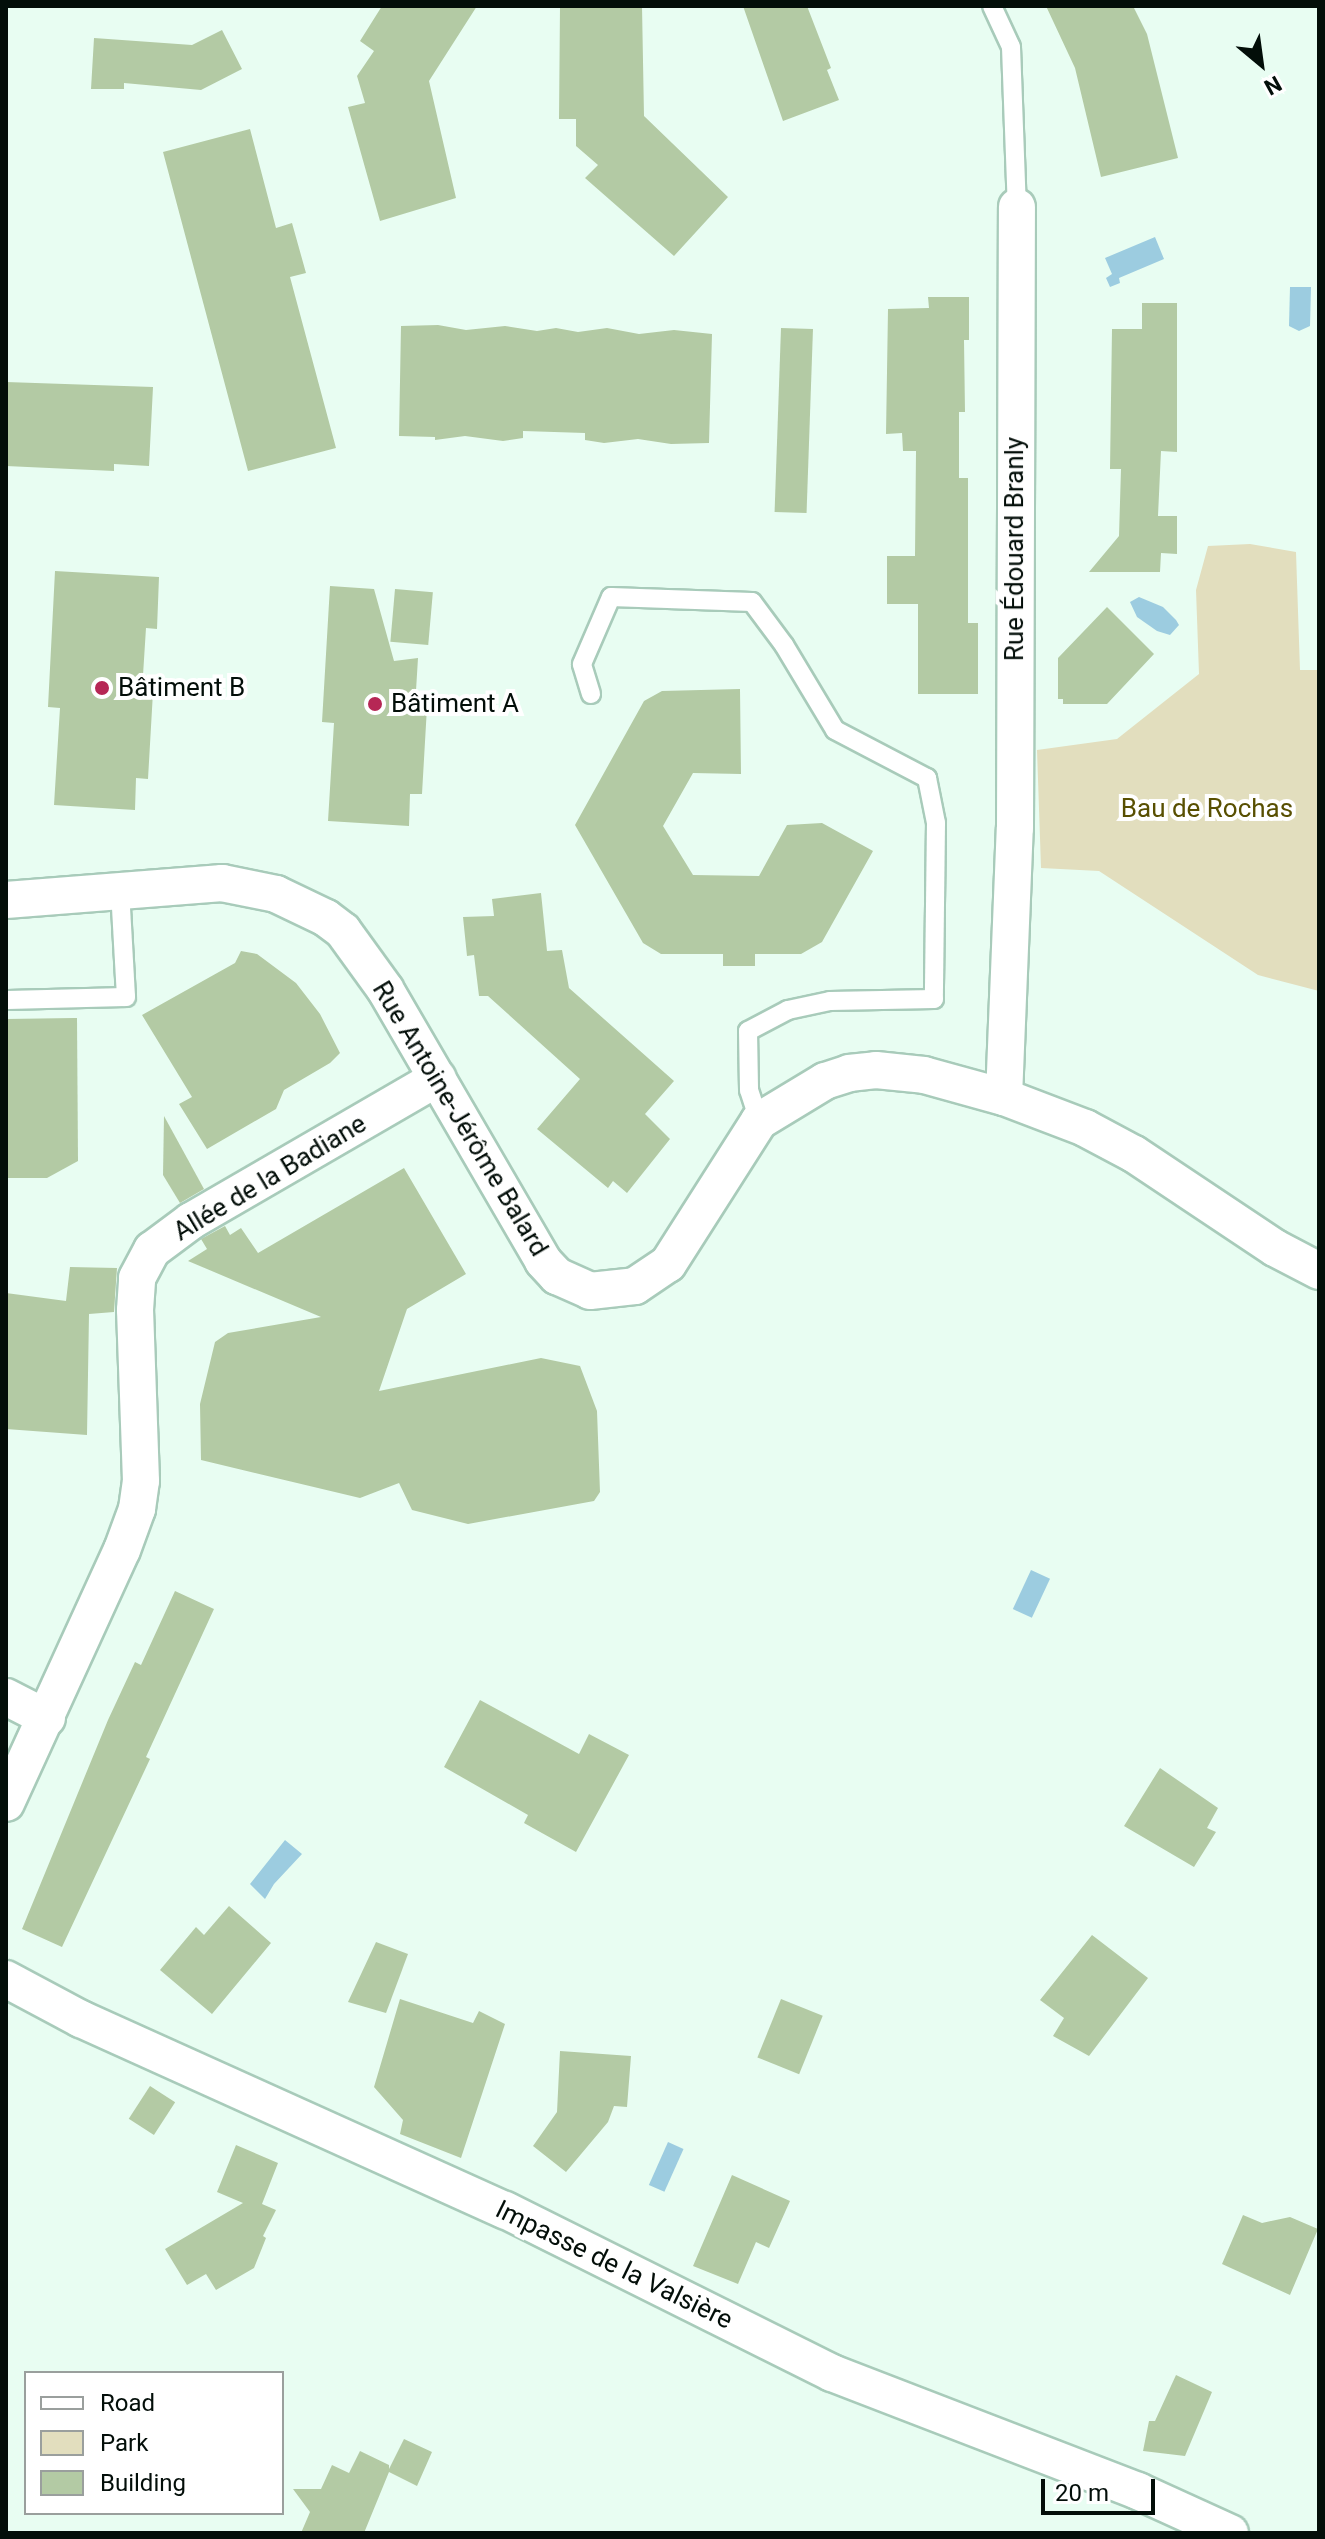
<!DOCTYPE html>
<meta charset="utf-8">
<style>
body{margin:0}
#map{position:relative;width:1325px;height:2539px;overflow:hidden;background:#e8fdf2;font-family:Roboto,sans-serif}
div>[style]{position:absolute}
.green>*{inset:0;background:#e2debe}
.water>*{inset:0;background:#9ccce0;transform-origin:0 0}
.building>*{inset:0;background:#b3caa4;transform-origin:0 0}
.roads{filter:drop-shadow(2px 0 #a8cbba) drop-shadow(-2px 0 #a8cbba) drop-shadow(0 2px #a8cbba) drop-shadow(0 -2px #a8cbba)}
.lane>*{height:18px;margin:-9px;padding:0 9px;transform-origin:9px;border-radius:9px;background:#fff}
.street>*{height:36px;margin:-18px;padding:0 18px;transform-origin:18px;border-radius:18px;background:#fff}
.dots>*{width:22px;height:22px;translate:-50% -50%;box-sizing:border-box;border:4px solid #fff;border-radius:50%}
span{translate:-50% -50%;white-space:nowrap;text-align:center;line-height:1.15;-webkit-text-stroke:8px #fff;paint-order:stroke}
.street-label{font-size:26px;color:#030e09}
.poi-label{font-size:26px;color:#030e09}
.left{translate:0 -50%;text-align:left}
.park-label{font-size:26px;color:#584f01}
.frame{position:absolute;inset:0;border:8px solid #030e09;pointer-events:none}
.legend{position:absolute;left:24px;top:2371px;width:260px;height:144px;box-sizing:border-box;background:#fff;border:2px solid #9a9f9d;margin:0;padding:10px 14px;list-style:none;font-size:24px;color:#030e09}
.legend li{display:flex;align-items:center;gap:16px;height:40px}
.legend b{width:40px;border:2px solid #9a9f9d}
.north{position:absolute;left:1221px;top:24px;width:80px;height:80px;-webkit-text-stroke:6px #fff;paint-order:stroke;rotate:151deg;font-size:22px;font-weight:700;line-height:32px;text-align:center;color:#030e09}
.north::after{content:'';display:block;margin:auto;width:28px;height:36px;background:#030e09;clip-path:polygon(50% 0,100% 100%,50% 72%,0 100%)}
.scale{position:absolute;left:1041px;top:2479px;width:114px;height:36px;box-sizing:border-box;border:4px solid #030e09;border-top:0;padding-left:10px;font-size:24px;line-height:28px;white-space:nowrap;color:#030e09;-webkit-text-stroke:6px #fff;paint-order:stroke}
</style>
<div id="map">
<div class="green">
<div style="clip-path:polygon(1250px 544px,1296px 552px,1300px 670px,1319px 670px,1319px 991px,1258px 975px,1099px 871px,1041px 868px,1037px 750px,1117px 739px,1199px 674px,1196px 590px,1208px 546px)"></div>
</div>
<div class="water">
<div style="clip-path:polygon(1155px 237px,1164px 259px,1119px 278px,1120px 283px,1110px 287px,1106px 278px,1112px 274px,1105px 258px)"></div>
<div style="clip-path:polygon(1290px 287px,1311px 287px,1310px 326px,1299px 331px,1289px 326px)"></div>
<div style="clip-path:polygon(1139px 597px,1163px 607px,1176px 620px,1179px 625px,1170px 635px,1157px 631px,1137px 617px,1130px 602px)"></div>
<div style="left:1031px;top:1570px;width:21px;height:43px;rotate:25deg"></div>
<div style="clip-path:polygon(285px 1840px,302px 1854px,274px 1884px,265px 1899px,250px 1884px)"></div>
<div style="left:668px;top:2142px;width:17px;height:47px;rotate:24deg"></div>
</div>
<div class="building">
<div style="clip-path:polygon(382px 6px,477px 6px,429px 81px,456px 198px,380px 221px,348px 107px,365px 103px,357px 76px,374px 51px,360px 41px)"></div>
<div style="clip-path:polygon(560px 6px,642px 6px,644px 116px,728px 197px,674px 256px,585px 178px,598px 165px,576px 146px,576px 119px,559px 119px)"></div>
<div style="clip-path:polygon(743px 6px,807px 6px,831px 68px,827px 70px,839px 100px,783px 121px)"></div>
<div style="clip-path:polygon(1046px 6px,1133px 6px,1147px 34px,1178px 158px,1101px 177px,1075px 68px)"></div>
<div style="clip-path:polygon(222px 30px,242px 69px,201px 90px,124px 83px,124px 89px,91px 89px,94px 38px,192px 45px)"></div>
<div style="clip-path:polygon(250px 129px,276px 228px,292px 223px,306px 273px,290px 277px,336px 448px,248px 471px,163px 152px)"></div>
<div style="clip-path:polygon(928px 297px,969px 297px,969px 340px,964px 340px,965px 412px,959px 412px,959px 478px,968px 478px,968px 623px,978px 623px,978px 694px,918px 694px,918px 604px,887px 604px,887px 556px,915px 556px,916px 451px,903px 451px,902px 433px,886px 434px,888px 309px,929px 308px)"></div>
<div style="clip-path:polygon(1142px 303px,1177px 303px,1177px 452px,1161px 451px,1158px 516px,1177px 516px,1177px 554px,1161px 553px,1160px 572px,1089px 572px,1119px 536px,1121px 469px,1110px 469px,1112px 329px,1142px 329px)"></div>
<div style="clip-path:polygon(438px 325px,466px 330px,505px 326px,537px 331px,556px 328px,578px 332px,607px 328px,639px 334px,674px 330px,712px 334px,709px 443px,671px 444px,638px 439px,604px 443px,585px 440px,585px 433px,523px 431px,523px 438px,503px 441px,465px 436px,435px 440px,435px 437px,399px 436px,401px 326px)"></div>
<div style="left:781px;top:328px;width:32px;height:184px;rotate:2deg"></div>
<div style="clip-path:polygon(6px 382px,153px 387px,149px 466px,114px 464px,114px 471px,6px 466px)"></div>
<div style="clip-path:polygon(55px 571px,159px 577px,157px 629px,146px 628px,142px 691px,153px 692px,148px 779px,136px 778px,135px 810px,54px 805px,60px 708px,48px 707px)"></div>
<div style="clip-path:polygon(330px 586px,374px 589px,394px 661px,418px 658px,415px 707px,427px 707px,422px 794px,410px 794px,409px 826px,328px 821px,334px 723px,322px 722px)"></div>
<div style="left:395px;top:589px;width:38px;height:53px;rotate:5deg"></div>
<div style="clip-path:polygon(1107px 607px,1154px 654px,1107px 704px,1063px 704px,1063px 699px,1058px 699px,1058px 658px)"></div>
<div style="clip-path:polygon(740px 689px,741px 774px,693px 773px,663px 826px,693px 875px,759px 876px,787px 825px,822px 823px,873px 851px,822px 942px,801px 954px,755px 954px,755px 966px,723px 966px,723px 954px,661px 954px,643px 943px,575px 825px,644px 701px,662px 691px)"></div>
<div style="clip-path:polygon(541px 893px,547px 951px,562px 950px,569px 988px,674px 1081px,645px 1114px,670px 1139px,627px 1193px,613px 1181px,608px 1188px,537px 1129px,580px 1079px,488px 996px,479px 996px,474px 955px,467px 956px,463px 917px,494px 916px,492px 899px)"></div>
<div style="clip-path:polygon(241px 951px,257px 954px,296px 983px,320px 1014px,340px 1053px,330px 1063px,284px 1090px,276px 1109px,207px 1149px,179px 1104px,192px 1097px,142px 1015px,235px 963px)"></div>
<div style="clip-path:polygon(74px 1018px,77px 1018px,78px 1161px,47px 1178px,6px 1178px,6px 1019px)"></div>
<div style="clip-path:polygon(164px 1116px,204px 1189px,180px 1203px,163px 1175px)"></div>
<div style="clip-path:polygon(404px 1168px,466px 1274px,407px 1309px,379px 1391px,541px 1358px,580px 1366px,597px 1411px,600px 1492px,594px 1501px,468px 1524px,412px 1510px,399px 1483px,360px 1498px,201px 1460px,200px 1404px,215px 1342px,228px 1333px,321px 1317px,188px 1261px,207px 1249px,201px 1239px,225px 1226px,230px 1235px,241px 1228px,258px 1253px)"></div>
<div style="clip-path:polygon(70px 1267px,117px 1268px,114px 1312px,89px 1314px,87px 1435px,6px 1429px,6px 1293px,66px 1301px)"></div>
<div style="clip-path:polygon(175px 1591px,214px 1609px,146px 1757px,150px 1759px,62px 1947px,22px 1929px,108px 1720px,135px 1662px,141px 1665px)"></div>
<div style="clip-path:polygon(480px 1700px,579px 1754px,589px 1734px,629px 1755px,576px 1852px,524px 1823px,528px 1815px,444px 1767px)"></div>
<div style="clip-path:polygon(1160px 1768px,1218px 1808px,1207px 1828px,1216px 1832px,1194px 1867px,1124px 1826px)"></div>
<div style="clip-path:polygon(229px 1906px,271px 1943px,212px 2014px,160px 1970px,196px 1927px,204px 1935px)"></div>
<div style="clip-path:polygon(1092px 1935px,1148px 1978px,1089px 2056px,1053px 2036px,1064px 2018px,1040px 2000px)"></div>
<div style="clip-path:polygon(376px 1942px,408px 1954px,386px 2013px,348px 2002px)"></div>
<div style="clip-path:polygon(400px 1999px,473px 2023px,479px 2011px,505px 2024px,461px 2158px,400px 2134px,403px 2120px,374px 2087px)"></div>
<div style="left:781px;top:1999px;width:45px;height:63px;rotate:22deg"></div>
<div style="clip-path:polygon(560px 2051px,631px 2056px,627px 2107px,614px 2106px,608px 2122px,566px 2172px,533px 2146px,557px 2112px)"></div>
<div style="left:150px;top:2086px;width:30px;height:39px;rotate:33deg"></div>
<div style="clip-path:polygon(236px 2145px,278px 2163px,262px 2204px,276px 2210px,263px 2236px,266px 2238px,254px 2268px,216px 2290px,206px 2274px,187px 2285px,165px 2249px,243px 2203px,217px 2192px)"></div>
<div style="clip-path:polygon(732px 2175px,790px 2201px,769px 2248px,756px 2242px,738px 2284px,693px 2266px)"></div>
<div style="clip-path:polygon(1243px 2215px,1262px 2223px,1290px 2217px,1318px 2229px,1290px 2295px,1222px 2264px)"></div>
<div style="clip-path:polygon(1176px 2375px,1212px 2392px,1185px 2456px,1143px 2451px,1149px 2421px,1155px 2421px)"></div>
<div style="clip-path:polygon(404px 2439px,432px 2452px,417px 2486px,389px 2472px,364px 2533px,301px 2533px,310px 2512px,293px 2489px,321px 2489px,332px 2465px,349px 2473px,360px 2451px,389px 2465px,389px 2469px)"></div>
</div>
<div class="roads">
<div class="lane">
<div style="left:992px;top:6px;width:45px;rotate:65.1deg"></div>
<div style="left:1011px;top:47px;width:160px;rotate:87.9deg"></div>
<div style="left:591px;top:694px;width:31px;rotate:-107deg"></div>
<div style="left:582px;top:664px;width:73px;rotate:-66.6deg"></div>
<div style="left:611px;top:597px;width:141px;rotate:2deg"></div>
<div style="left:752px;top:602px;width:54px;rotate:53.3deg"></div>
<div style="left:784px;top:645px;width:99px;rotate:59deg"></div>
<div style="left:835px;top:730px;width:104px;rotate:27.6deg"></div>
<div style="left:927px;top:778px;width:46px;rotate:78.7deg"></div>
<div style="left:936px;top:823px;width:176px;rotate:90.7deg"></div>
<div style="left:934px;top:999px;width:104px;rotate:178.9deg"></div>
<div style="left:830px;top:1001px;width:43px;rotate:167.9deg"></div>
<div style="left:788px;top:1010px;width:45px;rotate:152.3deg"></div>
<div style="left:748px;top:1031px;width:59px;rotate:89deg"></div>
<div style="left:749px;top:1090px;width:33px;rotate:72deg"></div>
<div style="left:6px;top:1000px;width:120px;rotate:-1.4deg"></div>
<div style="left:126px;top:997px;width:106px;rotate:-93.2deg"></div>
</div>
<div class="street">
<div style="left:6px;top:900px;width:217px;rotate:-4.5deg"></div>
<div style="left:222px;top:883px;width:55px;rotate:11.5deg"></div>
<div style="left:276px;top:894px;width:55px;rotate:25.6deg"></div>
<div style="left:326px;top:918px;width:21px;rotate:37deg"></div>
<div style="left:343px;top:931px;width:72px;rotate:54.1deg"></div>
<div style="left:385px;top:989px;width:315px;rotate:59.8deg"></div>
<div style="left:543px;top:1261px;width:21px;rotate:47deg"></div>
<div style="left:557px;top:1276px;width:36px;rotate:24deg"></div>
<div style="left:590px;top:1291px;width:45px;rotate:-6.3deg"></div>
<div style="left:635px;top:1286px;width:40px;rotate:-34deg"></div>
<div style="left:668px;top:1264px;width:169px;rotate:-57.5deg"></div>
<div style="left:759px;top:1121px;width:77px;rotate:-31.2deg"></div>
<div style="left:825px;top:1081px;width:25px;rotate:-18deg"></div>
<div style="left:849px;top:1073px;width:27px;rotate:-6deg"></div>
<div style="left:876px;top:1070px;width:48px;rotate:5.9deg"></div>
<div style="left:924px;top:1075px;width:83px;rotate:15.4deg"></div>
<div style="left:1004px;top:1097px;width:87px;rotate:20.9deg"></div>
<div style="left:1085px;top:1128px;width:55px;rotate:28deg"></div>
<div style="left:1134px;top:1154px;width:169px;rotate:33.7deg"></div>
<div style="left:1275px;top:1248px;width:50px;rotate:27.6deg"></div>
<div style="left:1004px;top:1097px;width:269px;rotate:-87.7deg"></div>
<div style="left:1015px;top:828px;width:621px;rotate:-89.82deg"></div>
<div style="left:6px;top:1697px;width:46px;rotate:27.1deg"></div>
<div style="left:6px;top:1803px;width:278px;rotate:-65.4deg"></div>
<div style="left:122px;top:1550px;width:44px;rotate:-69.9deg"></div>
<div style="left:137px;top:1509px;width:28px;rotate:-82deg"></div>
<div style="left:141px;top:1481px;width:171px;rotate:-92deg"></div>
<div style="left:135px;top:1310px;width:32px;rotate:-86deg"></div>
<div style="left:137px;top:1278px;width:32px;rotate:-62deg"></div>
<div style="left:152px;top:1250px;width:49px;rotate:-36.6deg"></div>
<div style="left:191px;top:1221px;width:285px;rotate:-30.1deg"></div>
<div style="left:6px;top:1979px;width:85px;rotate:28.1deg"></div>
<div style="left:81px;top:2019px;width:465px;rotate:24.3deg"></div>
<div style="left:505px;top:2210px;width:365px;rotate:26.5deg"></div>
<div style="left:832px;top:2373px;width:328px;rotate:21.1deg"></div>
<div style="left:1138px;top:2491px;width:101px;rotate:24.5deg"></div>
</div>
</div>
<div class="dots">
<div style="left:102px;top:688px;background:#b62755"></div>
<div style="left:375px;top:704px;background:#b62755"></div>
</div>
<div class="street-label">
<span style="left:1015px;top:549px;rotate:-90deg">Rue Édouard Branly</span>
<span style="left:460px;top:1119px;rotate:59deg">Rue Antoine-Jérôme Balard</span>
<span style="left:270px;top:1178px;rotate:-31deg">Allée de la Badiane</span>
<span style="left:614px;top:2265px;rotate:26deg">Impasse de la Valsière</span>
</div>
<div class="poi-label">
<span class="left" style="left:118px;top:688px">Bâtiment B</span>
<span class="left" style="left:391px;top:704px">Bâtiment A</span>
</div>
<div class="park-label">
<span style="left:1207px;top:809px">Bau de Rochas</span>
</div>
<div class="frame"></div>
<ul class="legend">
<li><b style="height:10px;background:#fff"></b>Road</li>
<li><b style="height:22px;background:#e2debe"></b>Park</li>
<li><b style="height:22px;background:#b3caa4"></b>Building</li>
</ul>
<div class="north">N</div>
<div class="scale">20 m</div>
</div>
